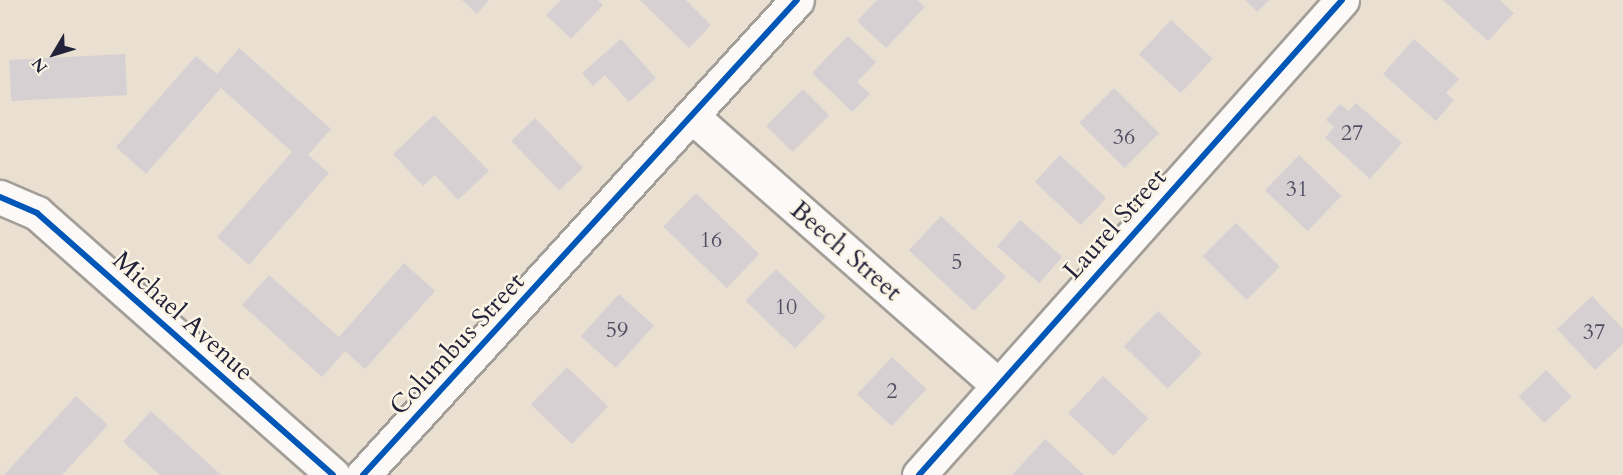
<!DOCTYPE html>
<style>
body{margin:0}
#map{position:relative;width:1623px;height:475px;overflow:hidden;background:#e9e0d1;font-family:Cardo,serif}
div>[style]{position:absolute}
.building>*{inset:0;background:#d7d0d3;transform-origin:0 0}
.roads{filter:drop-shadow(2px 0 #a39e98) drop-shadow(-2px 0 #a39e98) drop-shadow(0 2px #a39e98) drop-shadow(0 -2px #a39e98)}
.street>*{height:33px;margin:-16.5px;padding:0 16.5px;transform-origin:16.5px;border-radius:16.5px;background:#fcfaf8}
.cycleway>*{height:6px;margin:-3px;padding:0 3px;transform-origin:3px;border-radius:3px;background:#0057b8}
span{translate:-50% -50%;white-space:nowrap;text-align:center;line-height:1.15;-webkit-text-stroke:5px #fcf5e5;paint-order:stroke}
.number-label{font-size:22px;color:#4f4e61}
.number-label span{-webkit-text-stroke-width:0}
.street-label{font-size:26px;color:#22223b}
.north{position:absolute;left:24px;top:24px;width:60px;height:60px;-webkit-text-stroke:4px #fcf5e5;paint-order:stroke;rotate:232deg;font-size:16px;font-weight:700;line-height:24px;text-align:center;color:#22223b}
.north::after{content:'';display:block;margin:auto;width:21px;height:27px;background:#22223b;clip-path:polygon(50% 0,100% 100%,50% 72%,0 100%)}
</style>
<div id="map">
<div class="building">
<div style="clip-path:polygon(462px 0,489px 0,477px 14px)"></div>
<div style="clip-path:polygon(561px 0,598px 0,603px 5px,571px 39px,546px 15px)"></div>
<div style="clip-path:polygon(640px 0,686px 0,711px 25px,689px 48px)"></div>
<div style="clip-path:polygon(877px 0,917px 0,925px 7px,886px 48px,857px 21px)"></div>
<div style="clip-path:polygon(1245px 0,1269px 0,1257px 12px)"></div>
<div style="clip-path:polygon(1443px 0,1500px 0,1514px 13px,1488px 41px)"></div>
<div style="left:1171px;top:20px;width:57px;height:47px;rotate:43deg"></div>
<div style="clip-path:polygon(848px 36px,876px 62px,857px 82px,870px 94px,852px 112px,812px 73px)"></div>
<div style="clip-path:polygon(621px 39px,656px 78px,629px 102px,605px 75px,593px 86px,582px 73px)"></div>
<div style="clip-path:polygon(1414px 39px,1459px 79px,1446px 93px,1454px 100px,1436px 121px,1383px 74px)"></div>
<div style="clip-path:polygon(239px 48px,331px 129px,308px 155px,329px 173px,249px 265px,217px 237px,292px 152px,221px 88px,146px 174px,116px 147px,196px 56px,217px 74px)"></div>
<div style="left:125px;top:54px;width:41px;height:116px;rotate:87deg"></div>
<div style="left:1114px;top:88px;width:64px;height:49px;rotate:45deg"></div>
<div style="left:803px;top:89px;width:37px;height:52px;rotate:45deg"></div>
<div style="clip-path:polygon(1356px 103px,1402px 143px,1370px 179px,1325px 138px,1334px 127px,1326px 120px,1340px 104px,1349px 111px)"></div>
<div style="clip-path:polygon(434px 115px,489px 171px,458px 200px,435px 175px,423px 186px,393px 154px)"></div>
<div style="left:535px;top:118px;width:69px;height:33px;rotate:46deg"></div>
<div style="left:1060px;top:155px;width:63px;height:37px;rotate:43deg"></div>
<div style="left:1299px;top:155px;width:59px;height:49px;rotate:44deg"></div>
<div style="left:696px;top:193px;width:88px;height:47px;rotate:44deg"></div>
<div style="left:941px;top:216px;width:89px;height:47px;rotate:43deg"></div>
<div style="left:1020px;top:220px;width:56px;height:35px;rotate:41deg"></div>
<div style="left:1236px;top:223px;width:62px;height:47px;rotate:45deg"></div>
<div style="clip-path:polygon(404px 263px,435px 291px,365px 369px,345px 351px,322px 377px,242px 305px,269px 275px,339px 337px)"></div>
<div style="left:776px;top:269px;width:69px;height:44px;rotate:44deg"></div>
<div style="left:619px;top:294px;width:47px;height:57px;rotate:42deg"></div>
<div style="clip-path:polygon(1592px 296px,1623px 329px,1623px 344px,1595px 370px,1557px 329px)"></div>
<div style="left:1158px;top:311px;width:61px;height:49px;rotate:44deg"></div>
<div style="left:892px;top:357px;width:47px;height:51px;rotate:43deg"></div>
<div style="left:567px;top:367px;width:57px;height:52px;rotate:44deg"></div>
<div style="left:1546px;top:370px;width:37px;height:38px;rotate:46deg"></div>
<div style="left:1103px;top:376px;width:62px;height:51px;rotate:43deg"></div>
<div style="clip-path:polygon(76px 396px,108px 425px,62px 475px,4px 475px)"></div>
<div style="clip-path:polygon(151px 411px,221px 475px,160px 475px,123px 442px)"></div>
<div style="clip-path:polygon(1045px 439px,1084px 475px,1012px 475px)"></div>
</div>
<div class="roads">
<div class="street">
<div style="left:694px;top:118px;width:403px;rotate:41.3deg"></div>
<div style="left:0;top:197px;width:40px;rotate:23.4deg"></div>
<div style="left:37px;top:213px;width:395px;rotate:41.5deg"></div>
<div style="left:363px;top:475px;width:643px;rotate:-47.58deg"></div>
<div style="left:919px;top:475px;width:636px;rotate:-48.31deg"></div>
</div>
</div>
<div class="cycleway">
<div style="left:0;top:197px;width:40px;rotate:23.4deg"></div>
<div style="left:37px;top:213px;width:395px;rotate:41.5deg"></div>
<div style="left:363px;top:475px;width:643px;rotate:-47.58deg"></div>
<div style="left:919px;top:475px;width:636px;rotate:-48.31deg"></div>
</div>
<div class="number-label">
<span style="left:1352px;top:134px">27</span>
<span style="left:1124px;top:138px">36</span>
<span style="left:1297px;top:190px">31</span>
<span style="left:711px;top:241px">16</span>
<span style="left:957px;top:263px">5</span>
<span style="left:786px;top:308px">10</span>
<span style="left:617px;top:331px">59</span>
<span style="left:1594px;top:333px">37</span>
<span style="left:892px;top:392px">2</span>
</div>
<div class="street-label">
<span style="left:1115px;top:224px;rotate:-48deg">Laurel Street</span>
<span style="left:846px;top:251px;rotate:41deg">Beech Street</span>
<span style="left:183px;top:316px;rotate:42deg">Michael Avenue</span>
<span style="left:457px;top:344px;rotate:-47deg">Columbus Street</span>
</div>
<div class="north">N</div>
</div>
